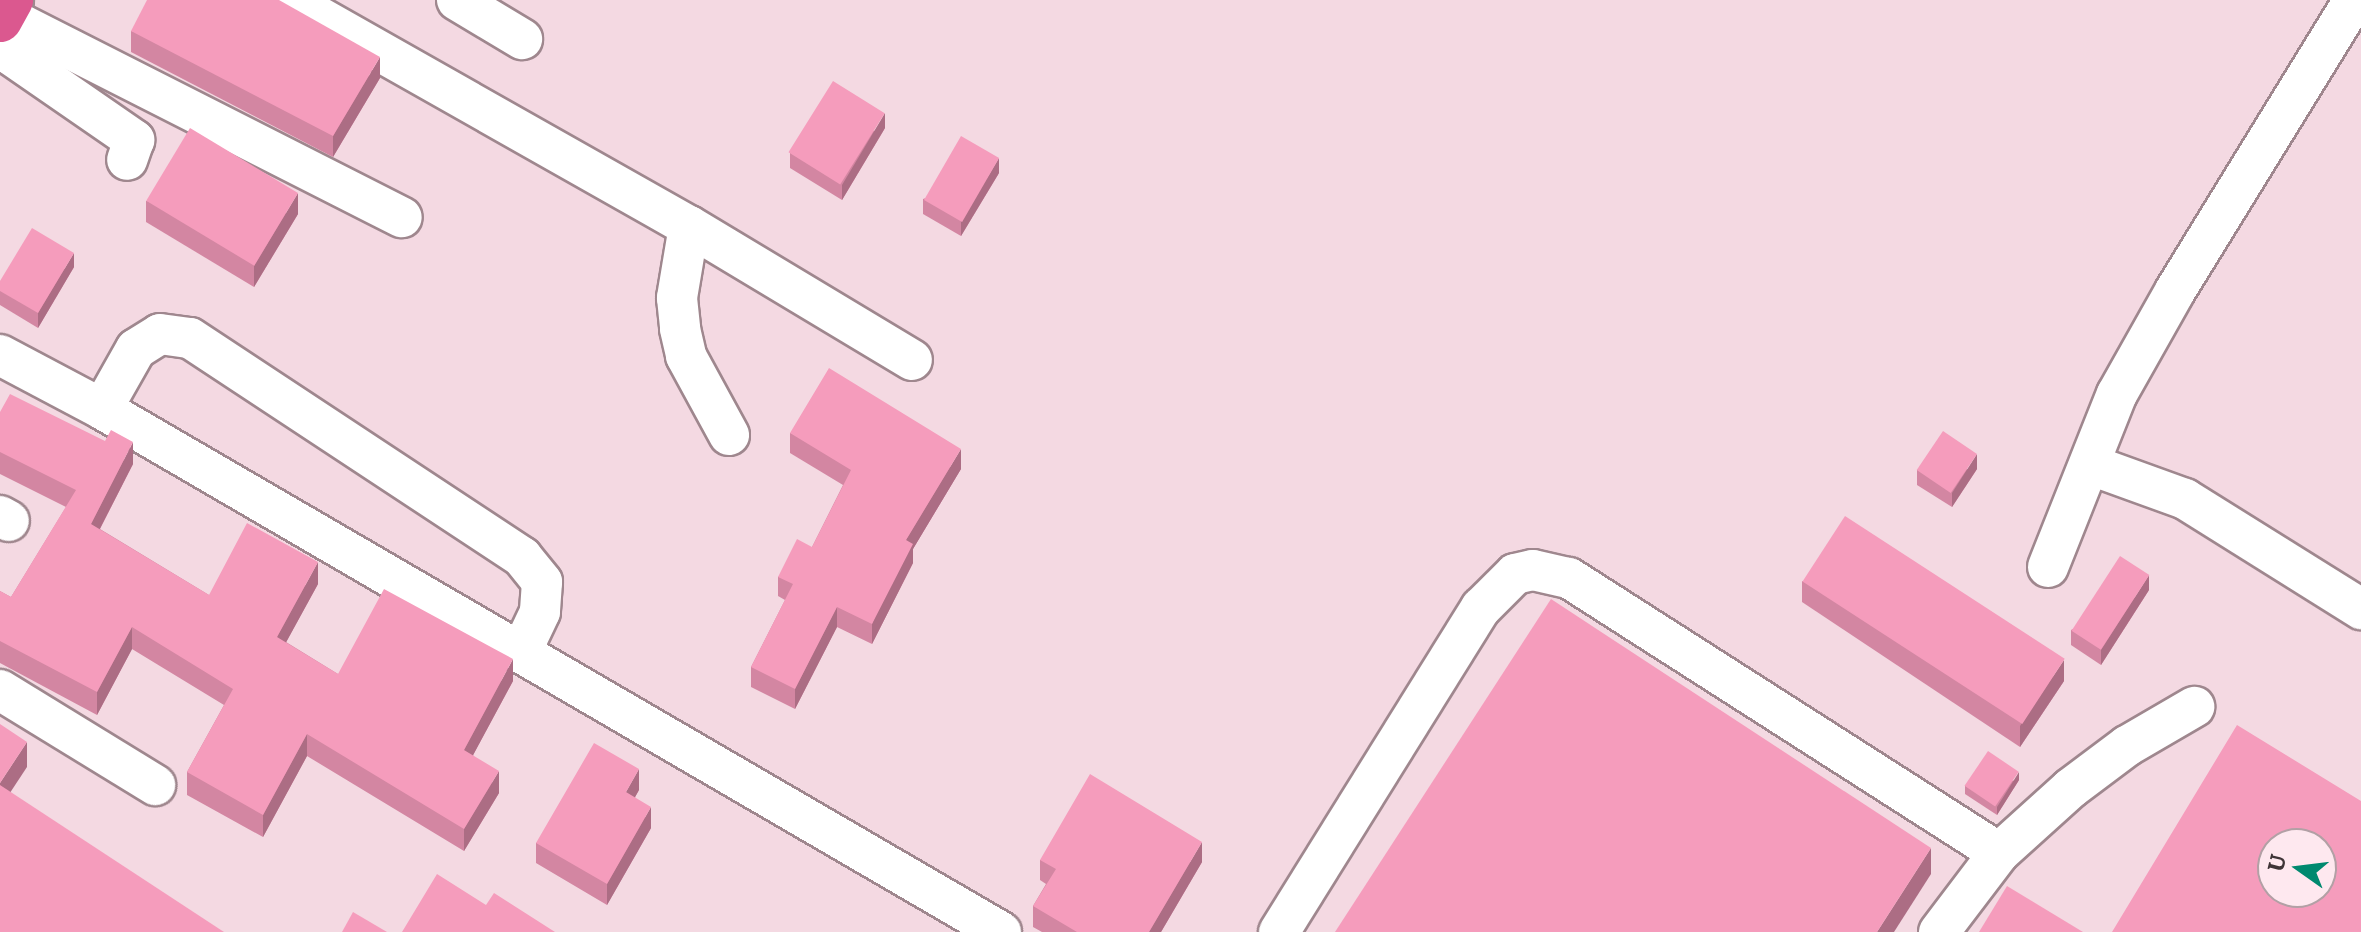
<!DOCTYPE html>
<style>
body{margin:0}
#map{position:relative;width:2361px;height:932px;overflow:hidden;background:#f4d9e2;font-family:Literata,serif}
div>[style]{position:absolute}
.roads{filter:drop-shadow(2px 0 #9f878e) drop-shadow(-2px 0 #9f878e) drop-shadow(0 2px #9f878e) drop-shadow(0 -2px #9f878e)}
.minor>*{height:40px;margin:-20px;padding:0 20px;transform-origin:20px;border-radius:20px;background:#fff}
.highway>*{height:44px;margin:-22px;padding:0 22px;transform-origin:22px;border-radius:22px;background:#db588f}
.wall>*{inset:0;background:#d386a2}
.shaded-wall>*{inset:0;background:#ac6d84}
.building>*{inset:0;background:#f59cbc;transform-origin:0 0}
span{translate:-50% -50%;white-space:nowrap;text-align:center;line-height:1.15;-webkit-text-stroke:8px #fee8ef;paint-order:stroke}
.north{position:absolute;left:2257px;top:828px;width:80px;height:80px;box-sizing:border-box;background:#fee8ef;border:2px solid #b2a0a5;border-radius:50%;rotate:284deg;font-size:22px;font-weight:700;line-height:32px;text-align:center;color:#3f3437}
.north::after{content:'';display:block;margin:auto;width:28px;height:36px;background:#00896f;clip-path:polygon(50% 0,100% 100%,50% 72%,0 100%)}
</style>
<div id="map">
<div class="roads">
<div class="minor">
<div style="left:289px;top:0;width:459px;rotate:29.5deg"></div>
<div style="left:689px;top:226px;width:260px;rotate:31deg"></div>
<div style="left:457px;top:0;width:76px;rotate:31deg"></div>
<div style="left:3px;top:15px;width:447px;rotate:26.9deg"></div>
<div style="left:22px;top:25px;width:19px;rotate:122deg"></div>
<div style="left:12px;top:41px;width:14px;rotate:94deg"></div>
<div style="left:11px;top:55px;width:150px;rotate:34.6deg"></div>
<div style="left:134px;top:140px;width:21px;rotate:109deg"></div>
<div style="left:689px;top:226px;width:73px;rotate:99.5deg"></div>
<div style="left:677px;top:298px;width:31px;rotate:84deg"></div>
<div style="left:680px;top:329px;width:28px;rotate:77deg"></div>
<div style="left:686px;top:356px;width:90px;rotate:61.4deg"></div>
<div style="left:0;top:355px;width:115px;rotate:27.9deg"></div>
<div style="left:102px;top:409px;width:1040px;rotate:30.19deg"></div>
<div style="left:102px;top:409px;width:69px;rotate:-60.5deg"></div>
<div style="left:136px;top:349px;width:28px;rotate:-32deg"></div>
<div style="left:160px;top:334px;width:30px;rotate:8deg"></div>
<div style="left:190px;top:338px;width:398px;rotate:33.4deg"></div>
<div style="left:522px;top:557px;width:32px;rotate:51deg"></div>
<div style="left:542px;top:582px;width:30px;rotate:94deg"></div>
<div style="left:540px;top:612px;width:44px;rotate:115.4deg"></div>
<div style="left:2091px;top:465px;width:100px;rotate:19.9deg"></div>
<div style="left:2185px;top:499px;width:208px;rotate:32deg"></div>
<div style="left:0;top:516px;width:10px;rotate:29deg"></div>
<div style="left:2048px;top:567px;width:186px;rotate:-68.3deg"></div>
<div style="left:2117px;top:394px;width:118px;rotate:-60.6deg"></div>
<div style="left:2175px;top:291px;width:342px;rotate:-58.4deg"></div>
<div style="left:0;top:690px;width:182px;rotate:31.5deg"></div>
<div style="left:1279px;top:932px;width:382px;rotate:-58.1deg"></div>
<div style="left:1481px;top:608px;width:48px;rotate:-45deg"></div>
<div style="left:1515px;top:574px;width:18px;rotate:-13deg"></div>
<div style="left:1533px;top:570px;width:37px;rotate:13deg"></div>
<div style="left:1569px;top:578px;width:510px;rotate:32.6deg"></div>
<div style="left:1939px;top:932px;width:99px;rotate:-52.8deg"></div>
<div style="left:1999px;top:853px;width:97px;rotate:-42.1deg"></div>
<div style="left:2071px;top:788px;width:70px;rotate:-36.9deg"></div>
<div style="left:2127px;top:746px;width:78px;rotate:-30.2deg"></div>
</div>
<div class="highway">
<div style="left:0;top:20px;width:23px;rotate:-61deg"></div>
</div>
</div>
<div class="wall">
<div style="clip-path:polygon(131px 31px,380px 78px,333px 157px,131px 52px)"></div>
<div style="clip-path:polygon(885px 128px,842px 200px,790px 168px,790px 153px)"></div>
<div style="clip-path:polygon(999px 173px,961px 236px,923px 214px,923px 199px)"></div>
<div style="clip-path:polygon(146px 201px,298px 214px,254px 287px,146px 222px)"></div>
<div style="clip-path:polygon(74px 267px,38px 328px,0 305px,0 281px)"></div>
<div style="clip-path:polygon(0 412px,133px 464px,100px 529px,209px 595px,318px 584px,286px 642px,338px 674px,513px 681px,473px 755px,499px 793px,464px 851px,307px 756px,263px 837px,187px 795px,187px 772px,224px 705px,132px 649px,97px 715px,0 663px,0 591px,11px 597px,66px 507px,0 474px)"></div>
<div style="clip-path:polygon(790px 433px,961px 469px,913px 549px,913px 563px,872px 644px,837px 627px,795px 709px,751px 687px,751px 667px,785px 600px,778px 596px,778px 577px,812px 547px,843px 485px,790px 453px)"></div>
<div style="clip-path:polygon(1977px 469px,1952px 507px,1917px 485px,1917px 470px)"></div>
<div style="clip-path:polygon(1802px 581px,2064px 681px,2020px 747px,1802px 602px)"></div>
<div style="clip-path:polygon(2149px 590px,2101px 665px,2071px 645px,2071px 630px)"></div>
<div style="clip-path:polygon(2019px 780px,1997px 815px,1965px 794px,1965px 786px)"></div>
<div style="clip-path:polygon(639px 790px,635px 797px,651px 828px,607px 905px,536px 863px,536px 843px)"></div>
<div style="clip-path:polygon(1040px 860px,1202px 862px,1161px 932px,1042px 932px,1033px 927px,1033px 906px,1046px 884px,1040px 880px)"></div>
</div>
<div class="shaded-wall">
<div style="clip-path:polygon(380px 57px,380px 78px,333px 157px,333px 136px)"></div>
<div style="clip-path:polygon(885px 113px,885px 128px,842px 200px,842px 185px)"></div>
<div style="clip-path:polygon(999px 158px,999px 173px,961px 236px,961px 221px)"></div>
<div style="clip-path:polygon(298px 193px,298px 214px,254px 287px,254px 266px)"></div>
<div style="clip-path:polygon(74px 253px,74px 267px,38px 328px,38px 313px)"></div>
<div style="clip-path:polygon(133px 442px,133px 464px,91px 546px,91px 524px)"></div>
<div style="clip-path:polygon(961px 449px,961px 469px,913px 549px,913px 563px,872px 644px,872px 624px,906px 540px)"></div>
<div style="clip-path:polygon(1977px 454px,1977px 469px,1952px 507px,1952px 493px)"></div>
<div style="clip-path:polygon(318px 562px,318px 584px,277px 659px,277px 637px)"></div>
<div style="clip-path:polygon(2149px 575px,2149px 590px,2101px 665px,2101px 650px)"></div>
<div style="clip-path:polygon(837px 607px,837px 627px,795px 709px,795px 689px)"></div>
<div style="clip-path:polygon(132px 627px,132px 649px,97px 715px,97px 692px)"></div>
<div style="clip-path:polygon(513px 659px,513px 681px,464px 772px,464px 750px)"></div>
<div style="clip-path:polygon(2064px 660px,2064px 681px,2020px 747px,2020px 726px)"></div>
<div style="clip-path:polygon(307px 734px,307px 756px,263px 837px,263px 815px)"></div>
<div style="clip-path:polygon(27px 742px,27px 767px,0 808px,0 783px)"></div>
<div style="clip-path:polygon(639px 769px,639px 790px,626px 813px,626px 792px)"></div>
<div style="clip-path:polygon(499px 771px,499px 793px,464px 851px,464px 829px)"></div>
<div style="clip-path:polygon(2019px 772px,2019px 780px,1997px 815px,1997px 807px)"></div>
<div style="clip-path:polygon(651px 807px,651px 828px,607px 905px,607px 884px)"></div>
<div style="clip-path:polygon(1202px 842px,1202px 862px,1161px 932px,1149px 932px)"></div>
<div style="clip-path:polygon(1931px 848px,1931px 874px,1894px 932px,1877px 932px)"></div>
</div>
<div class="building">
<div style="clip-path:polygon(147px 0,279px 0,380px 57px,333px 136px,131px 31px)"></div>
<div style="left:833px;top:81px;width:61px;height:84px;rotate:32deg"></div>
<div style="left:190px;top:128px;width:126px;height:85px;rotate:31deg"></div>
<div style="left:961px;top:136px;width:44px;height:74px;rotate:30deg"></div>
<div style="clip-path:polygon(32px 228px,74px 253px,38px 313px,0 291px,0 281px)"></div>
<div style="clip-path:polygon(829px 368px,961px 449px,906px 540px,913px 544px,872px 624px,837px 607px,795px 689px,751px 667px,793px 584px,778px 577px,797px 539px,812px 547px,851px 470px,790px 433px)"></div>
<div style="clip-path:polygon(10px 394px,105px 441px,111px 430px,133px 442px,91px 524px,209px 595px,247px 523px,318px 562px,277px 637px,338px 674px,384px 589px,513px 659px,464px 750px,499px 771px,464px 829px,307px 734px,263px 815px,187px 772px,233px 689px,132px 627px,97px 692px,0 641px,0 591px,11px 597px,76px 490px,0 452px,0 412px)"></div>
<div style="left:1943px;top:431px;width:41px;height:47px;rotate:34deg"></div>
<div style="left:1845px;top:516px;width:262px;height:78px;rotate:33deg"></div>
<div style="left:2120px;top:556px;width:35px;height:89px;rotate:33deg"></div>
<div style="clip-path:polygon(1551px 599px,1931px 848px,1877px 932px,1335px 932px)"></div>
<div style="clip-path:polygon(0 724px,27px 742px,0 783px)"></div>
<div style="clip-path:polygon(evenodd,2237px 725px,2361px 801px,2361px 932px,2112px 932px,2237px 725px,2273px 844px,2321px 844px,2321px 892px,2273px 892px,2273px 844px)"></div>
<div style="clip-path:polygon(594px 743px,639px 769px,626px 792px,651px 807px,607px 884px,536px 843px)"></div>
<div style="left:1988px;top:751px;width:37px;height:42px;rotate:34deg"></div>
<div style="clip-path:polygon(1090px 774px,1202px 842px,1149px 932px,1077px 932px,1033px 906px,1056px 869px,1040px 860px)"></div>
<div style="clip-path:polygon(0 785px,224px 932px,0 932px)"></div>
<div style="clip-path:polygon(437px 874px,486px 905px,494px 893px,555px 932px,402px 932px)"></div>
<div style="clip-path:polygon(2007px 886px,2083px 932px,1979px 932px)"></div>
<div style="clip-path:polygon(353px 912px,387px 932px,342px 932px)"></div>
</div>
<div class="north">U</div>
</div>
